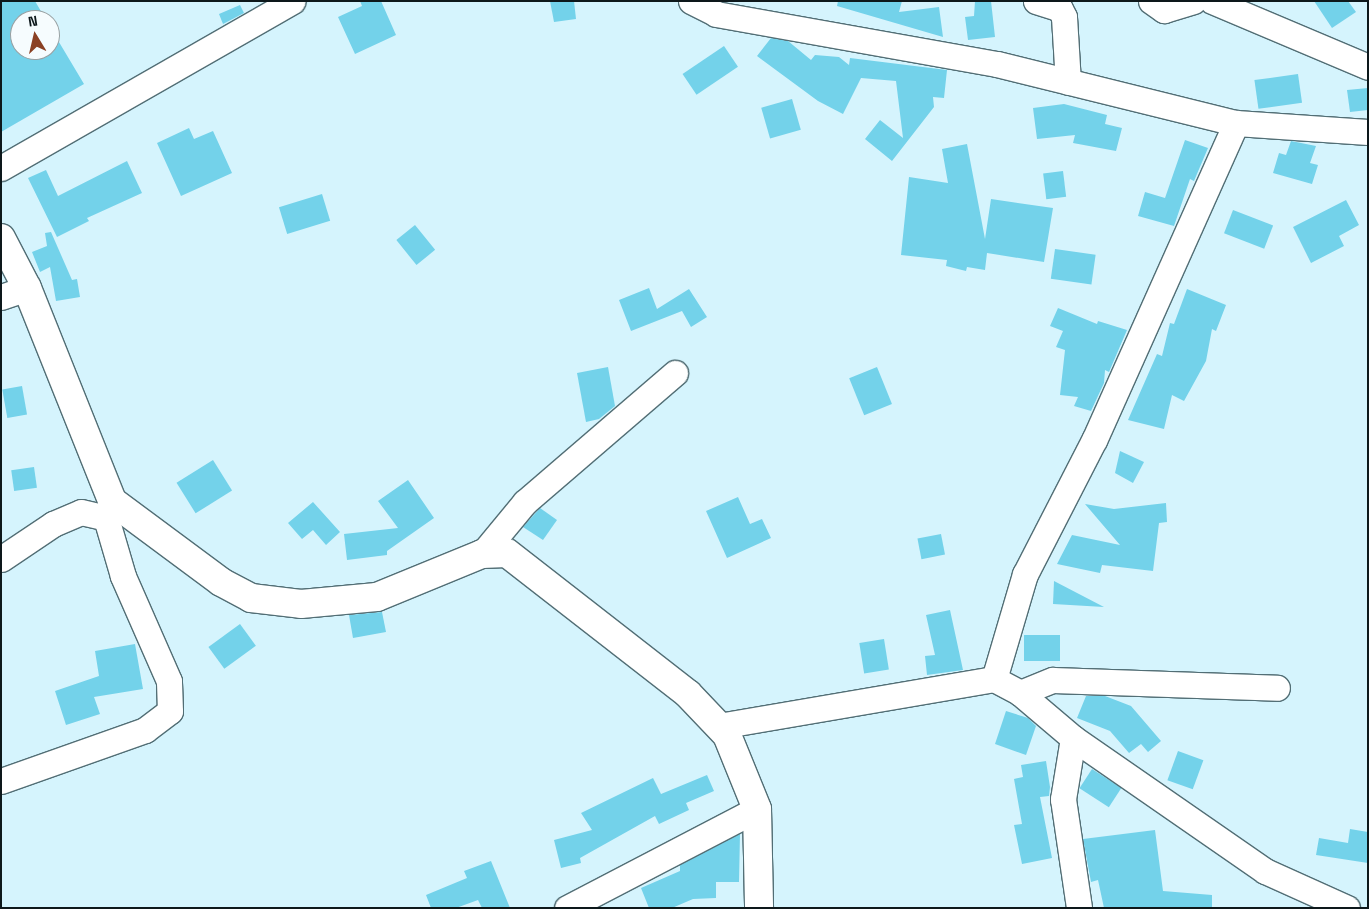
<!DOCTYPE html>
<style>
body{margin:0}
#map{position:relative;width:1369px;height:909px;overflow:hidden;background:#d5f4fd;font-family:"Space Grotesk",sans-serif}
div>[style]{position:absolute}
.building>*{inset:0;background:#73d2ea;transform-origin:0 0}
.roads{filter:drop-shadow(1px 0 #526e75) drop-shadow(-1px 0 #526e75) drop-shadow(0 1px #526e75) drop-shadow(0 -1px #526e75)}
.street>*{height:25px;margin:-12.5px;padding:0 12.5px;transform-origin:12.5px;border-radius:12.5px;background:#fff}
.secondary>*{height:28px;margin:-14px;padding:0 14px;transform-origin:14px;border-radius:14px;background:#fff}
span{translate:-50% -50%;white-space:nowrap;text-align:center;line-height:1.15;-webkit-text-stroke:4px #f6fcfe;paint-order:stroke}
.frame{position:absolute;inset:0;border:2px solid #0d181b;pointer-events:none}
.north{position:absolute;left:10px;top:10px;width:50px;height:50px;box-sizing:border-box;background:#f6fcfe;border:1px solid #99a1a3;border-radius:50%;rotate:351deg;font-size:14px;font-weight:700;line-height:20px;text-align:center;color:#0d181b}
.north::after{content:'';display:block;margin:auto;width:18px;height:22px;background:#8a4124;clip-path:polygon(50% 0,100% 100%,50% 72%,0 100%)}
</style>
<div id="map">
<div class="building">
<div style="clip-path:polygon(1px 1px,35px 1px,46px 20px,20px 20px,20px 50px,50px 50px,50px 27px,84px 84px,1px 132px)"></div>
<div style="clip-path:polygon(360px 1px,381px 1px,396px 35px,355px 54px,338px 17px,362px 6px)"></div>
<div style="clip-path:polygon(550px 1px,574px 1px,576px 19px,554px 22px)"></div>
<div style="clip-path:polygon(838px 1px,902px 1px,899px 12px,939px 7px,943px 37px,837px 6px)"></div>
<div style="clip-path:polygon(975px 1px,991px 1px,995px 37px,968px 40px,965px 17px,974px 16px)"></div>
<div style="clip-path:polygon(1314px 1px,1348px 1px,1356px 12px,1332px 28px)"></div>
<div style="clip-path:polygon(240px 5px,244px 13px,223px 24px,219px 14px)"></div>
<div style="clip-path:polygon(771px 38px,788px 41px,811px 60px,815px 55px,839px 57px,849px 65px,850px 58px,947px 70px,944px 98px,933px 97px,934px 107px,892px 161px,865px 139px,880px 120px,903px 138px,896px 81px,861px 78px,843px 114px,818px 101px,757px 56px)"></div>
<div style="left:724px;top:46px;width:25px;height:50px;rotate:56deg"></div>
<div style="left:1298px;top:74px;width:29px;height:44px;rotate:82deg"></div>
<div style="clip-path:polygon(1368px 88px,1368px 110px,1350px 112px,1347px 90px)"></div>
<div style="left:792px;top:99px;width:32px;height:32px;rotate:74deg"></div>
<div style="clip-path:polygon(1064px 104px,1107px 115px,1105px 124px,1122px 128px,1116px 151px,1073px 143px,1075px 135px,1037px 139px,1033px 108px)"></div>
<div style="clip-path:polygon(189px 128px,194px 139px,213px 131px,232px 173px,181px 196px,157px 143px)"></div>
<div style="clip-path:polygon(1185px 140px,1208px 148px,1194px 181px,1190px 179px,1174px 226px,1138px 216px,1145px 192px,1165px 198px)"></div>
<div style="clip-path:polygon(1291px 141px,1316px 146px,1310px 163px,1318px 165px,1312px 184px,1273px 173px,1279px 153px,1286px 155px)"></div>
<div style="clip-path:polygon(967px 144px,985px 239px,991px 199px,1053px 208px,1044px 262px,987px 253px,985px 270px,967px 267px,966px 271px,946px 266px,947px 260px,901px 255px,909px 177px,948px 183px,942px 149px)"></div>
<div style="clip-path:polygon(127px 161px,142px 193px,87px 218px,89px 221px,57px 237px,28px 178px,46px 170px,58px 196px)"></div>
<div style="left:1063px;top:171px;width:26px;height:20px;rotate:83deg"></div>
<div style="left:322px;top:194px;width:28px;height:45px;rotate:73deg"></div>
<div style="clip-path:polygon(1346px 200px,1359px 225px,1339px 236px,1344px 246px,1311px 263px,1293px 227px)"></div>
<div style="left:1233px;top:210px;width:43px;height:25px;rotate:21deg"></div>
<div style="left:415px;top:225px;width:32px;height:24px;rotate:51deg"></div>
<div style="clip-path:polygon(51px 232px,72px 280px,77px 279px,80px 297px,56px 301px,50px 267px,40px 272px,32px 252px,47px 246px,45px 233px)"></div>
<div style="left:1055px;top:249px;width:41px;height:30px;rotate:8deg"></div>
<div style="clip-path:polygon(649px 288px,657px 309px,689px 289px,707px 317px,691px 327px,682px 311px,631px 331px,619px 300px)"></div>
<div style="clip-path:polygon(1187px 289px,1226px 305px,1216px 331px,1212px 329px,1206px 361px,1184px 401px,1172px 395px,1164px 429px,1128px 420px,1157px 354px,1162px 356px,1170px 323px,1174px 324px)"></div>
<div style="clip-path:polygon(1058px 308px,1097px 324px,1098px 321px,1127px 330px,1109px 372px,1105px 370px,1104px 383px,1091px 411px,1074px 406px,1078px 397px,1060px 395px,1065px 350px,1056px 347px,1063px 331px,1050px 326px)"></div>
<div style="clip-path:polygon(608px 367px,615px 406px,599px 419px,586px 422px,577px 373px)"></div>
<div style="left:877px;top:367px;width:40px;height:30px;rotate:68deg"></div>
<div style="left:22px;top:386px;width:29px;height:20px;rotate:80deg"></div>
<div style="clip-path:polygon(1120px 451px,1144px 462px,1133px 483px,1115px 473px)"></div>
<div style="left:213px;top:460px;width:36px;height:43px;rotate:58deg"></div>
<div style="left:34px;top:467px;width:21px;height:23px;rotate:82deg"></div>
<div style="clip-path:polygon(408px 480px,434px 518px,387px 551px,387px 555px,347px 560px,344px 534px,398px 528px,378px 501px)"></div>
<div style="clip-path:polygon(738px 497px,750px 524px,762px 519px,771px 538px,727px 558px,706px 511px)"></div>
<div style="clip-path:polygon(313px 502px,340px 532px,326px 545px,313px 530px,302px 539px,288px 523px)"></div>
<div style="clip-path:polygon(1166px 503px,1167px 522px,1159px 523px,1153px 571px,1102px 565px,1100px 573px,1057px 564px,1072px 535px,1120px 545px,1085px 504px,1114px 509px)"></div>
<div style="clip-path:polygon(540px 508px,557px 520px,543px 540px,523px 527px)"></div>
<div style="left:941px;top:534px;width:21px;height:24px;rotate:79deg"></div>
<div style="clip-path:polygon(1054px 581px,1104px 607px,1053px 604px)"></div>
<div style="clip-path:polygon(950px 610px,963px 670px,927px 675px,925px 656px,935px 655px,926px 615px)"></div>
<div style="clip-path:polygon(382px 612px,386px 632px,353px 638px,349px 615px)"></div>
<div style="left:240px;top:624px;width:27px;height:39px;rotate:54deg"></div>
<div style="left:1024px;top:635px;width:36px;height:26px"></div>
<div style="left:884px;top:639px;width:31px;height:25px;rotate:81deg"></div>
<div style="clip-path:polygon(135px 644px,143px 689px,94px 697px,100px 714px,66px 725px,55px 691px,99px 676px,95px 651px)"></div>
<div style="clip-path:polygon(1086px 696px,1105px 696px,1131px 706px,1161px 741px,1148px 752px,1141px 744px,1129px 753px,1110px 731px,1077px 718px)"></div>
<div style="clip-path:polygon(1006px 711px,1028px 718px,1036px 726px,1026px 755px,995px 744px)"></div>
<div style="left:1178px;top:751px;width:27px;height:31px;rotate:20deg"></div>
<div style="clip-path:polygon(1046px 761px,1050px 787px,1049px 796px,1040px 797px,1052px 858px,1022px 864px,1014px 825px,1022px 824px,1014px 779px,1023px 777px,1021px 765px)"></div>
<div style="left:1092px;top:769px;width:35px;height:23px;rotate:33deg"></div>
<div style="clip-path:polygon(707px 775px,714px 791px,686px 803px,689px 810px,659px 824px,655px 816px,580px 858px,581px 863px,561px 868px,554px 840px,592px 830px,581px 813px,653px 778px,661px 794px)"></div>
<div style="clip-path:polygon(1350px 829px,1368px 832px,1368px 863px,1316px 855px,1319px 838px,1348px 843px)"></div>
<div style="clip-path:polygon(1155px 830px,1163px 891px,1212px 895px,1212px 908px,1104px 908px,1098px 880px,1091px 882px,1083px 839px)"></div>
<div style="clip-path:polygon(740px 834px,739px 882px,716px 882px,716px 898px,693px 899px,672px 908px,649px 908px,641px 888px,680px 871px,680px 865px)"></div>
<div style="clip-path:polygon(491px 861px,510px 908px,482px 908px,478px 900px,456px 908px,431px 908px,426px 895px,467px 878px,464px 871px)"></div>
</div>
<div class="roads">
<div class="street">
<div style="left:691px;top:1px;width:28px;rotate:27deg"></div>
<div style="left:716px;top:14px;width:285px;rotate:10.1deg"></div>
<div style="left:997px;top:64px;width:246px;rotate:13.9deg"></div>
<div style="left:1236px;top:123px;width:132px;rotate:3.9deg"></div>
<div style="left:1036px;top:1px;width:25px;rotate:18deg"></div>
<div style="left:1060px;top:9px;width:9px;rotate:63deg"></div>
<div style="left:1064px;top:17px;width:65px;rotate:86.5deg"></div>
<div style="left:1151px;top:1px;width:16px;rotate:35deg"></div>
<div style="left:1164px;top:10px;width:31px;rotate:-17deg"></div>
<div style="left:1212px;top:1px;width:169px;rotate:22.9deg"></div>
<div style="left:1236px;top:123px;width:347px;rotate:114.1deg"></div>
<div style="left:1094px;top:440px;width:151px;rotate:117.2deg"></div>
<div style="left:1025px;top:574px;width:109px;rotate:106.4deg"></div>
<div style="left:994px;top:679px;width:30px;rotate:28deg"></div>
<div style="left:1020px;top:693px;width:70px;rotate:40.3deg"></div>
<div style="left:1073px;top:738px;width:234px;rotate:34.7deg"></div>
<div style="left:1265px;top:871px;width:90px;rotate:24.3deg"></div>
<div style="left:1px;top:168px;width:336px;rotate:-29.8deg"></div>
<div style="left:1px;top:297px;width:28px;rotate:-19deg"></div>
<div style="left:482px;top:554px;width:67px;rotate:-50.4deg"></div>
<div style="left:525px;top:502px;width:198px;rotate:-40.7deg"></div>
<div style="left:1px;top:559px;width:63px;rotate:-33.9deg"></div>
<div style="left:53px;top:524px;width:30px;rotate:-23deg"></div>
<div style="left:81px;top:512px;width:26px;rotate:13deg"></div>
<div style="left:1020px;top:693px;width:35px;rotate:-22deg"></div>
<div style="left:1053px;top:680px;width:224px;rotate:2deg"></div>
<div style="left:719px;top:726px;width:279px;rotate:-9.7deg"></div>
<div style="left:1073px;top:738px;width:62px;rotate:99.3deg"></div>
<div style="left:1063px;top:799px;width:110px;rotate:81.6deg"></div>
<div style="left:1px;top:781px;width:153px;rotate:-19.5deg"></div>
<div style="left:145px;top:730px;width:31px;rotate:-37deg"></div>
<div style="left:170px;top:711px;width:30px;rotate:-92deg"></div>
<div style="left:169px;top:681px;width:115px;rotate:-113.7deg"></div>
<div style="left:123px;top:576px;width:60px;rotate:-106.3deg"></div>
<div style="left:106px;top:518px;width:18px;rotate:-71deg"></div>
<div style="left:567px;top:908px;width:214px;rotate:-27.5deg"></div>
</div>
<div class="secondary">
<div style="left:1px;top:238px;width:56px;rotate:62.5deg"></div>
<div style="left:27px;top:288px;width:229px;rotate:68.2deg"></div>
<div style="left:112px;top:501px;width:136px;rotate:36.6deg"></div>
<div style="left:221px;top:582px;width:34px;rotate:28deg"></div>
<div style="left:251px;top:598px;width:50px;rotate:6.8deg"></div>
<div style="left:301px;top:604px;width:76px;rotate:-5.3deg"></div>
<div style="left:377px;top:597px;width:113px;rotate:-22.3deg"></div>
<div style="left:482px;top:554px;width:25px;rotate:-2deg"></div>
<div style="left:507px;top:553px;width:229px;rotate:37.9deg"></div>
<div style="left:688px;top:694px;width:57px;rotate:46.4deg"></div>
<div style="left:727px;top:735px;width:80px;rotate:67.9deg"></div>
<div style="left:757px;top:809px;width:99px;rotate:88.8deg"></div>
</div>
</div>
<div class="frame"></div>
<div class="north">N</div>
</div>
